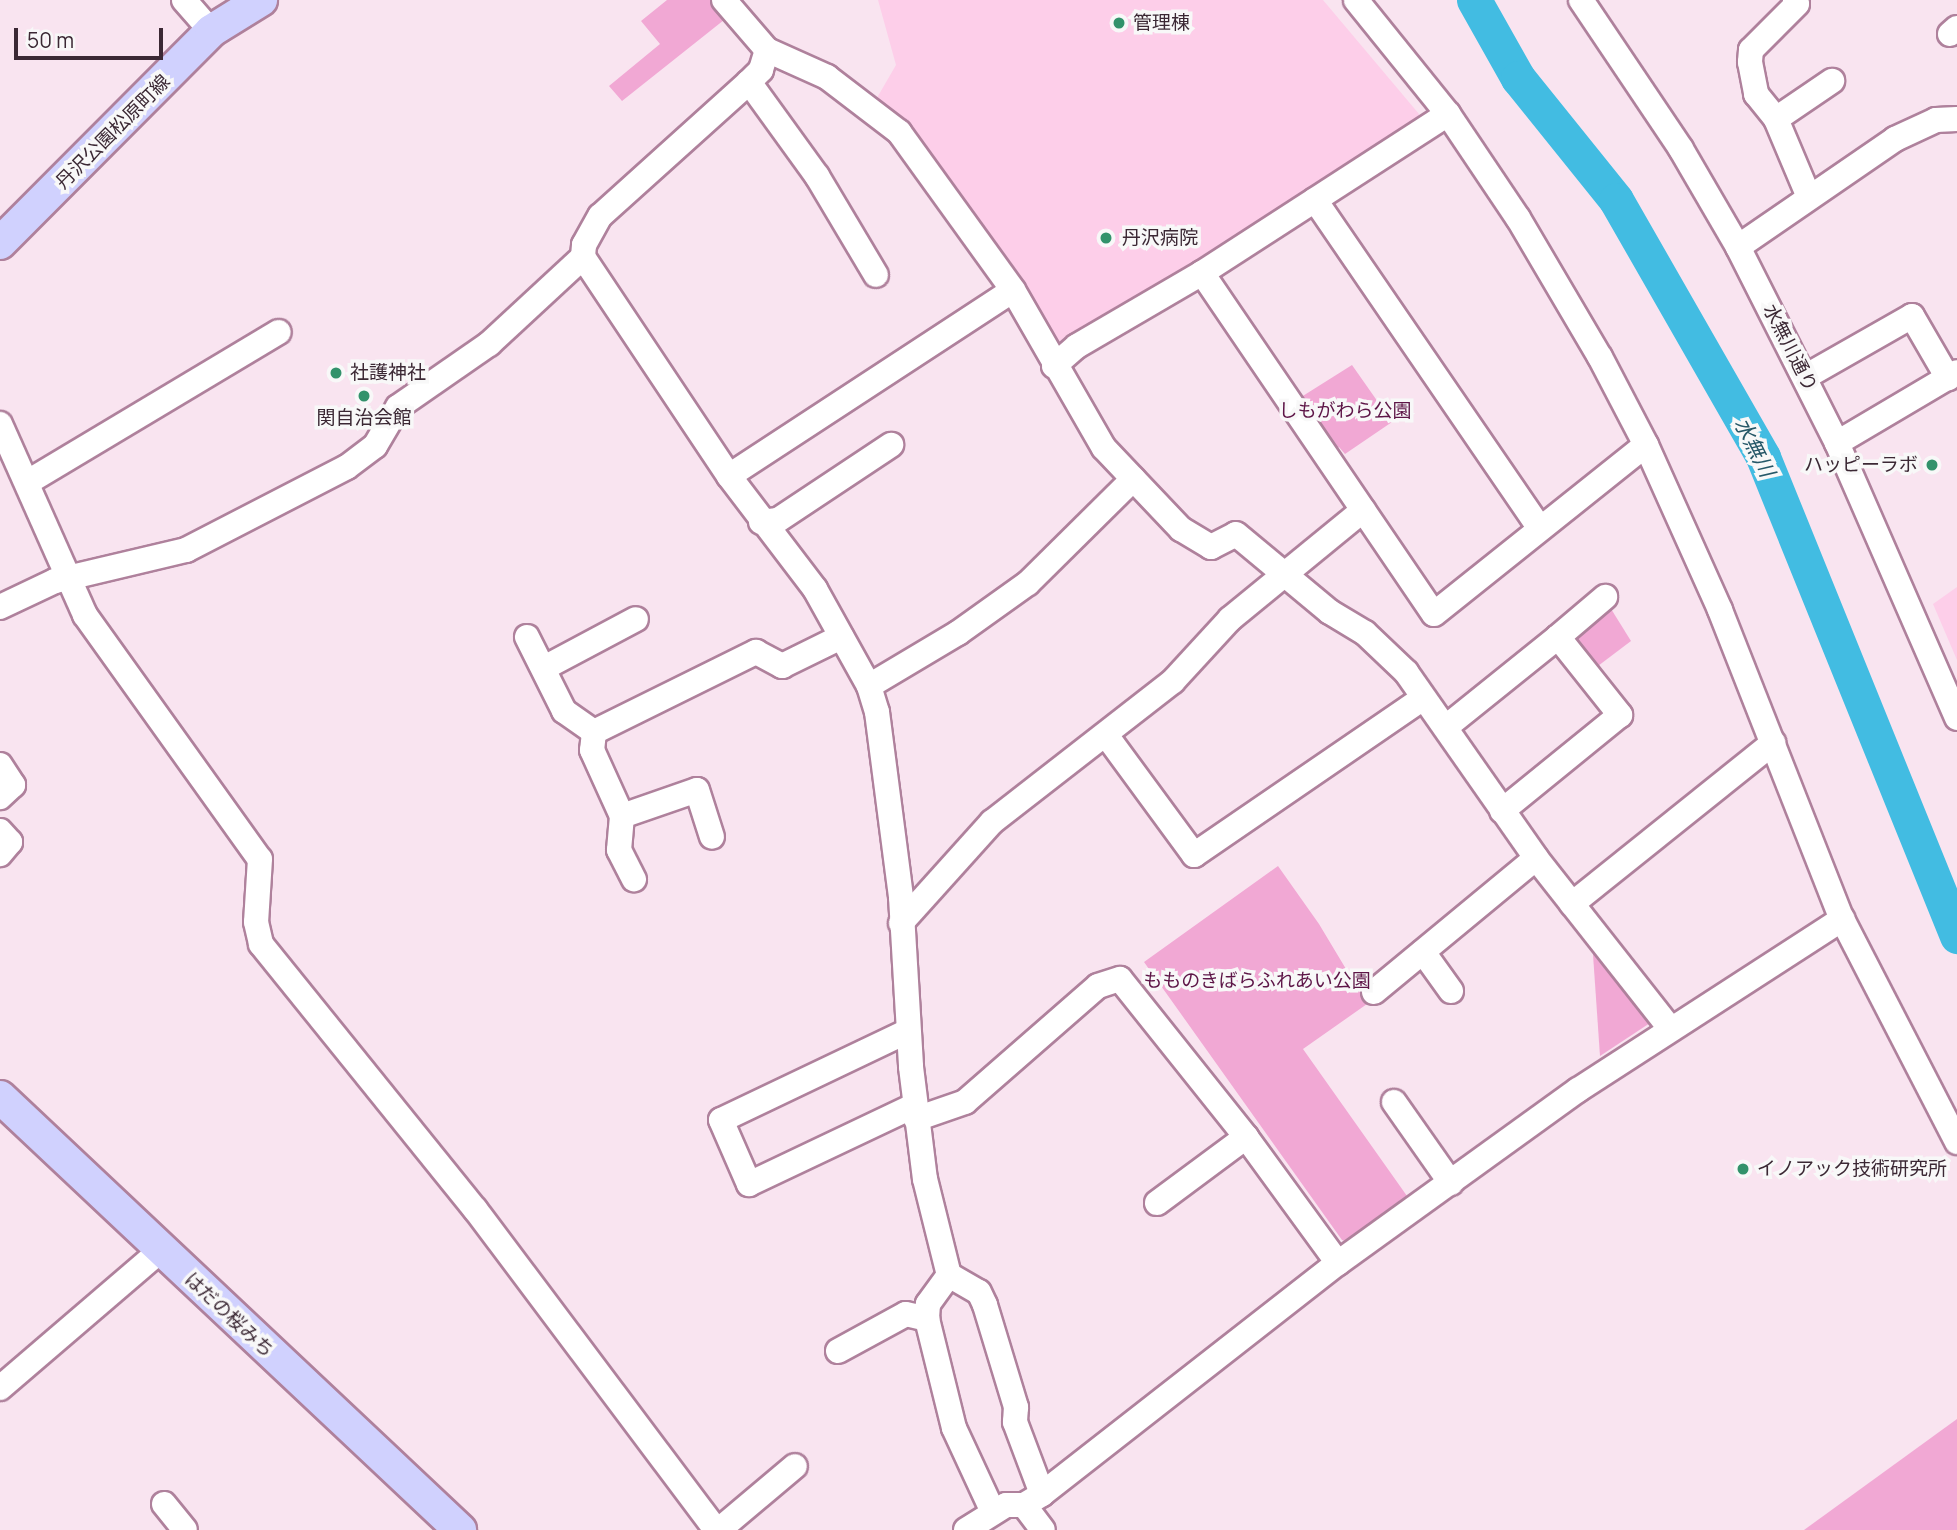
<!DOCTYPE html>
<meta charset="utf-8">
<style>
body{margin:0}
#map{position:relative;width:1957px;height:1530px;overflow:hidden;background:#f9e4f0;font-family:Manrope,"Noto Sans JP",sans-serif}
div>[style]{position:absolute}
.built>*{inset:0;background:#fdcee9}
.green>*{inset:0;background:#f1a8d4}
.river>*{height:35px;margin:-17.5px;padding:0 17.5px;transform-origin:17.5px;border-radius:17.5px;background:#42bce2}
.roads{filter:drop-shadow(2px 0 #af819c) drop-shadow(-2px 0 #af819c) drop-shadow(0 2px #af819c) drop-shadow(0 -2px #af819c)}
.minor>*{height:24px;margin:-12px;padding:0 12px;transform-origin:12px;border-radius:12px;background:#fff}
.major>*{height:32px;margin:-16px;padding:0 16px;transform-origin:16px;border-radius:16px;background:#d0d1fe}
.dots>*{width:19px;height:19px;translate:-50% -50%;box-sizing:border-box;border:4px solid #f8f8f8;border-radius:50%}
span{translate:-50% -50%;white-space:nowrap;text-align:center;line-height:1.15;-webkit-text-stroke:7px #f8f8f8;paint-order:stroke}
.poi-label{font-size:19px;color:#3b2834}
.left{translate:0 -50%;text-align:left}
.right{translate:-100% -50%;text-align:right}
.street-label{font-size:19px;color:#3b2834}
.park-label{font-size:19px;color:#5d1547}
.water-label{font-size:21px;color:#265868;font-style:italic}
.scale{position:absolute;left:14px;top:28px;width:149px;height:32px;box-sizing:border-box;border:4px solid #3b2834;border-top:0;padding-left:9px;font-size:21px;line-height:24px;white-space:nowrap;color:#3b2834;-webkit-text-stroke:5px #f8f8f8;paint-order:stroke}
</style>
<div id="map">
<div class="built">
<div style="clip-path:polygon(878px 0,1323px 0,1419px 114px,1418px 123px,1055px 348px,874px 103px,896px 65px)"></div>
<div style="clip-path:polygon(1957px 587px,1957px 660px,1933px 604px)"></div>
</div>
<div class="green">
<div style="clip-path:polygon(667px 0,716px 0,729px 16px,622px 101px,609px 86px,660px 44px,641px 21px)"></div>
<div style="clip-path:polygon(1352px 365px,1392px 422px,1345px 454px,1339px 447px,1334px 451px,1298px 399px)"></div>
<div style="clip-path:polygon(1608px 604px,1631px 641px,1594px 669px,1571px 643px,1573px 631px)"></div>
<div style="clip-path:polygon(1278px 866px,1319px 924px,1367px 1004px,1303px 1049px,1407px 1196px,1348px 1242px,1342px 1240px,1144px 962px)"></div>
<div style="clip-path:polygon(1592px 940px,1651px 1015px,1650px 1023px,1600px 1056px)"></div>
<div style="clip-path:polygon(1957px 1419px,1957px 1530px,1804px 1530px)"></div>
</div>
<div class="river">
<div style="left:1474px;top:0;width:90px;rotate:60.6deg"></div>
<div style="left:1518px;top:78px;width:156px;rotate:51.2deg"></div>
<div style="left:1616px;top:200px;width:296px;rotate:60.2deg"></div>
<div style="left:1763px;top:457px;width:517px;rotate:67.95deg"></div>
</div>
<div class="roads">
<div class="minor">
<div style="left:184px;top:0;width:41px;rotate:48.9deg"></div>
<div style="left:724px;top:0;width:66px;rotate:49.3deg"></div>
<div style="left:767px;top:50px;width:66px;rotate:24.2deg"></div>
<div style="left:827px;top:77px;width:91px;rotate:37.4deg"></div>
<div style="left:899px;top:132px;width:195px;rotate:54.2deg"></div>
<div style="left:1013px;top:290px;width:182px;rotate:60.1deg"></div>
<div style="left:1104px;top:448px;width:112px;rotate:46.5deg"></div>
<div style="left:1181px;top:529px;width:35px;rotate:31deg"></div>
<div style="left:1211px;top:547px;width:28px;rotate:-27deg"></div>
<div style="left:1236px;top:534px;width:122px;rotate:39.7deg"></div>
<div style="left:1330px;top:612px;width:41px;rotate:31deg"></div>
<div style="left:1365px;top:633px;width:57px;rotate:43.6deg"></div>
<div style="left:1406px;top:672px;width:227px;rotate:55deg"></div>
<div style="left:1536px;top:858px;width:216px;rotate:51.8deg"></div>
<div style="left:1356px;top:0;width:146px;rotate:51.1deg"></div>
<div style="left:1448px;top:114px;width:125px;rotate:56.1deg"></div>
<div style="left:1518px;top:218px;width:161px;rotate:59.5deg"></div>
<div style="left:1600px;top:357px;width:99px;rotate:62.4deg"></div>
<div style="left:1646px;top:445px;width:181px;rotate:65.8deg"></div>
<div style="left:1720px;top:610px;width:332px;rotate:68.5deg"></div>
<div style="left:1842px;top:919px;width:251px;rotate:62.7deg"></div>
<div style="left:1581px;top:0;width:179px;rotate:56.1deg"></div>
<div style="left:1681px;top:149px;width:113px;rotate:59.8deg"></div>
<div style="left:1738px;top:247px;width:220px;rotate:63.2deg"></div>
<div style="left:1837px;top:443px;width:300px;rotate:66.4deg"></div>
<div style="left:1795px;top:0;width:4px;rotate:63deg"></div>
<div style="left:1797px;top:4px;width:65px;rotate:135deg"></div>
<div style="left:1751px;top:50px;width:12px;rotate:95deg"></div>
<div style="left:1750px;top:62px;width:33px;rotate:79deg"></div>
<div style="left:1756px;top:94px;width:32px;rotate:51deg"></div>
<div style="left:1776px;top:119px;width:85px;rotate:67.1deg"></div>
<div style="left:1950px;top:34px;width:9px;rotate:-41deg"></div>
<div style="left:767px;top:50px;width:21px;rotate:107deg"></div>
<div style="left:761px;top:70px;width:17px;rotate:135deg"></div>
<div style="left:749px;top:82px;width:200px;rotate:138deg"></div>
<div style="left:600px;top:216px;width:33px;rotate:119deg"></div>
<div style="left:584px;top:245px;width:12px;rotate:95deg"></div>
<div style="left:583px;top:257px;width:263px;rotate:56.3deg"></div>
<div style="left:729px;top:476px;width:142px;rotate:52.7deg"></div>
<div style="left:815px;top:589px;width:111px;rotate:60.9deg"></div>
<div style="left:869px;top:686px;width:27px;rotate:73deg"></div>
<div style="left:877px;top:712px;width:187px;rotate:82.6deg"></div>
<div style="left:901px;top:897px;width:170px;rotate:86.6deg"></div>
<div style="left:911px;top:1067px;width:113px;rotate:82.9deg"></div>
<div style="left:925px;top:1179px;width:99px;rotate:76deg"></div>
<div style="left:949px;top:1275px;width:34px;rotate:30deg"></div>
<div style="left:979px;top:1292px;width:14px;rotate:65deg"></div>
<div style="left:985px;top:1305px;width:107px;rotate:73.1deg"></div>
<div style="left:1016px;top:1407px;width:15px;rotate:94deg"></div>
<div style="left:1015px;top:1422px;width:77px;rotate:69.4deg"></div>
<div style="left:749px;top:82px;width:116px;rotate:54.1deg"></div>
<div style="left:817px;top:176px;width:115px;rotate:59.2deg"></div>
<div style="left:1776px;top:119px;width:68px;rotate:-34.2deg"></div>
<div style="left:1315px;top:200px;width:398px;rotate:55.6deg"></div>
<div style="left:1738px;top:247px;width:191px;rotate:-34.5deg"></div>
<div style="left:1895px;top:139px;width:45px;rotate:-24.9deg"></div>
<div style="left:1936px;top:120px;width:21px;rotate:-3deg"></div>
<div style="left:1202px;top:273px;width:412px;rotate:55.8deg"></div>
<div style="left:1434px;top:614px;width:271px;rotate:-38.6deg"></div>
<div style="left:1054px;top:366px;width:30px;rotate:-41deg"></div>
<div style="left:1077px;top:346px;width:145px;rotate:-30.3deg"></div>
<div style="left:1202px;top:273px;width:293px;rotate:-32.9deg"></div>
<div style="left:1805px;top:377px;width:123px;rotate:-29.7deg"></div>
<div style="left:1912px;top:316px;width:72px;rotate:59.9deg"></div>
<div style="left:0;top:424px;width:209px;rotate:66deg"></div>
<div style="left:85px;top:615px;width:300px;rotate:54.4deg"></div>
<div style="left:260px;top:859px;width:63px;rotate:93.6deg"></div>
<div style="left:256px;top:922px;width:23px;rotate:77deg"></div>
<div style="left:261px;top:944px;width:341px;rotate:51.1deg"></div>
<div style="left:475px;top:1209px;width:401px;rotate:53.1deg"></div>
<div style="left:1837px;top:443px;width:139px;rotate:-30.6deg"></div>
<div style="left:729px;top:476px;width:339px;rotate:-33.2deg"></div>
<div style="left:28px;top:482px;width:292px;rotate:-30.9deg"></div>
<div style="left:761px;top:522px;width:17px;rotate:-7deg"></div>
<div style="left:778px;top:520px;width:136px;rotate:-33.6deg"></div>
<div style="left:0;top:607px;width:61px;rotate:-25.3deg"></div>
<div style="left:55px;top:581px;width:135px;rotate:-13.3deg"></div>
<div style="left:186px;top:550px;width:181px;rotate:-27.3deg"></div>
<div style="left:347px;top:467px;width:35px;rotate:-37deg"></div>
<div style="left:375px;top:446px;width:45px;rotate:-59.5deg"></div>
<div style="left:398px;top:407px;width:111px;rotate:-34.7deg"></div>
<div style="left:489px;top:344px;width:128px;rotate:-42.8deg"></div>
<div style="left:527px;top:637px;width:83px;rotate:63.4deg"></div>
<div style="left:564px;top:711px;width:37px;rotate:35deg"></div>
<div style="left:1558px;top:637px;width:62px;rotate:-40.4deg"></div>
<div style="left:544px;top:668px;width:104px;rotate:-28deg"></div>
<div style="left:869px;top:686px;width:104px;rotate:-30.8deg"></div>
<div style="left:958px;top:633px;width:86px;rotate:-35.5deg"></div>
<div style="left:1028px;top:583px;width:148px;rotate:-44.7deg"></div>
<div style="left:1446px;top:727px;width:144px;rotate:-38.8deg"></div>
<div style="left:1558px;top:637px;width:100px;rotate:51.5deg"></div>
<div style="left:1620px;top:715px;width:152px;rotate:140.9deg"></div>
<div style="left:594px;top:732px;width:181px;rotate:-26.3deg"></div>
<div style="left:756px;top:652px;width:30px;rotate:28deg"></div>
<div style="left:782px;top:666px;width:66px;rotate:-26.2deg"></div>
<div style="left:594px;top:732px;width:18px;rotate:96deg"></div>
<div style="left:592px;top:750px;width:72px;rotate:65.6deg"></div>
<div style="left:622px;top:816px;width:34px;rotate:95deg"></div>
<div style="left:619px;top:850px;width:33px;rotate:63deg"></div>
<div style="left:1106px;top:735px;width:149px;rotate:53.7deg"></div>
<div style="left:1194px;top:855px;width:278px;rotate:-34.4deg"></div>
<div style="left:0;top:765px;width:24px;rotate:57deg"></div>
<div style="left:13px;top:785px;width:18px;rotate:137deg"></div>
<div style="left:622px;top:816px;width:79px;rotate:-19.1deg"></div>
<div style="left:697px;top:790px;width:49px;rotate:72.3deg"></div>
<div style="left:0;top:831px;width:15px;rotate:48deg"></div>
<div style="left:10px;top:842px;width:16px;rotate:130deg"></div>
<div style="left:1572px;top:904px;width:258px;rotate:-38.7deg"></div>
<div style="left:901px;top:923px;width:136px;rotate:-48deg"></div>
<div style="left:992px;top:822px;width:229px;rotate:-37.9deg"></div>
<div style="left:1173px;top:681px;width:84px;rotate:-47.4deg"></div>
<div style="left:1230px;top:619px;width:172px;rotate:-39.3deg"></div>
<div style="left:1423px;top:952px;width:48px;rotate:54.3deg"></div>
<div style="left:1374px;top:992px;width:210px;rotate:-39.6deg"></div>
<div style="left:908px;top:1031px;width:207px;rotate:154.5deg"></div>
<div style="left:721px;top:1120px;width:70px;rotate:66.4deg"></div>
<div style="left:749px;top:1184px;width:184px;rotate:-25.4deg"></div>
<div style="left:1394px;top:1102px;width:99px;rotate:54.9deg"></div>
<div style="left:916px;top:1119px;width:52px;rotate:-19.1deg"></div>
<div style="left:965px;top:1102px;width:176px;rotate:-41.1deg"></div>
<div style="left:1098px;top:986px;width:23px;rotate:-18deg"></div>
<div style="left:1120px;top:979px;width:202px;rotate:51.4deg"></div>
<div style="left:1246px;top:1137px;width:156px;rotate:53.9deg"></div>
<div style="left:1157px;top:1203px;width:111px;rotate:-36.6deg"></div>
<div style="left:949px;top:1275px;width:36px;rotate:126deg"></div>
<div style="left:928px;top:1304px;width:15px;rotate:94deg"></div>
<div style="left:927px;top:1319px;width:112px;rotate:76.1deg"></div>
<div style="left:954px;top:1428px;width:93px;rotate:65.1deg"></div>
<div style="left:838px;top:1351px;width:77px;rotate:-28.6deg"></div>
<div style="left:906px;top:1314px;width:22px;rotate:13deg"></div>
<div style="left:0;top:1388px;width:211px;rotate:-40.6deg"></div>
<div style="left:164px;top:1504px;width:33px;rotate:51deg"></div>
<div style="left:1024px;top:1505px;width:31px;rotate:53deg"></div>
<div style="left:719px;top:1530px;width:99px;rotate:-40.1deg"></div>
<div style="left:966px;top:1530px;width:47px;rotate:-32deg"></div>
<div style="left:1006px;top:1505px;width:18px"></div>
<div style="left:1024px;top:1505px;width:21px;rotate:-31deg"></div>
<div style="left:1042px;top:1494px;width:375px;rotate:-38deg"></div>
<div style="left:1338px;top:1263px;width:296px;rotate:-35.8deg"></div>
<div style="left:1578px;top:1090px;width:315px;rotate:-32.9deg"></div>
</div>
<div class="major">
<div style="left:0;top:243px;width:299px;rotate:-45.1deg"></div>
<div style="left:211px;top:31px;width:59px;rotate:-31.8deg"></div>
<div style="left:0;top:1097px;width:632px;rotate:43.27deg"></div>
</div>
</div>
<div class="dots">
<div style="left:1119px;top:23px;background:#32926b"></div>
<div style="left:1106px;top:238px;background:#32926b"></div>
<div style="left:336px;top:373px;background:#32926b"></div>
<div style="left:364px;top:396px;background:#32926b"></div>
<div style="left:1932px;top:465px;background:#32926b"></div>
<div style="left:1743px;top:1169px;background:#32926b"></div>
</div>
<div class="poi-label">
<span class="left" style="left:1133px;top:23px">管理棟</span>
<span class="left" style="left:1122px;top:238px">丹沢病院</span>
<span class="left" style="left:350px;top:373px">社護神社</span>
<span style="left:364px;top:418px">関自治会館</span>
<span class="right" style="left:1918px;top:465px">ハッピーラボ</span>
<span class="left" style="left:1757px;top:1169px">イノアック技術研究所</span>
</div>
<div class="street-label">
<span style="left:113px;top:132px;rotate:-45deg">丹沢公園松原町線</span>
<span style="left:1790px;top:348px;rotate:63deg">水無川通り</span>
<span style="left:229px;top:1315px;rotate:43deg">はだの桜みち</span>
</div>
<div class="park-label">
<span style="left:1345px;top:411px">しもがわら公園</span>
<span style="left:1257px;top:981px">もものきばらふれあい公園</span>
</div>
<div class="water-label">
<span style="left:1755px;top:447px;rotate:63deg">水無川</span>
</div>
<div class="scale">50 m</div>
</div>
